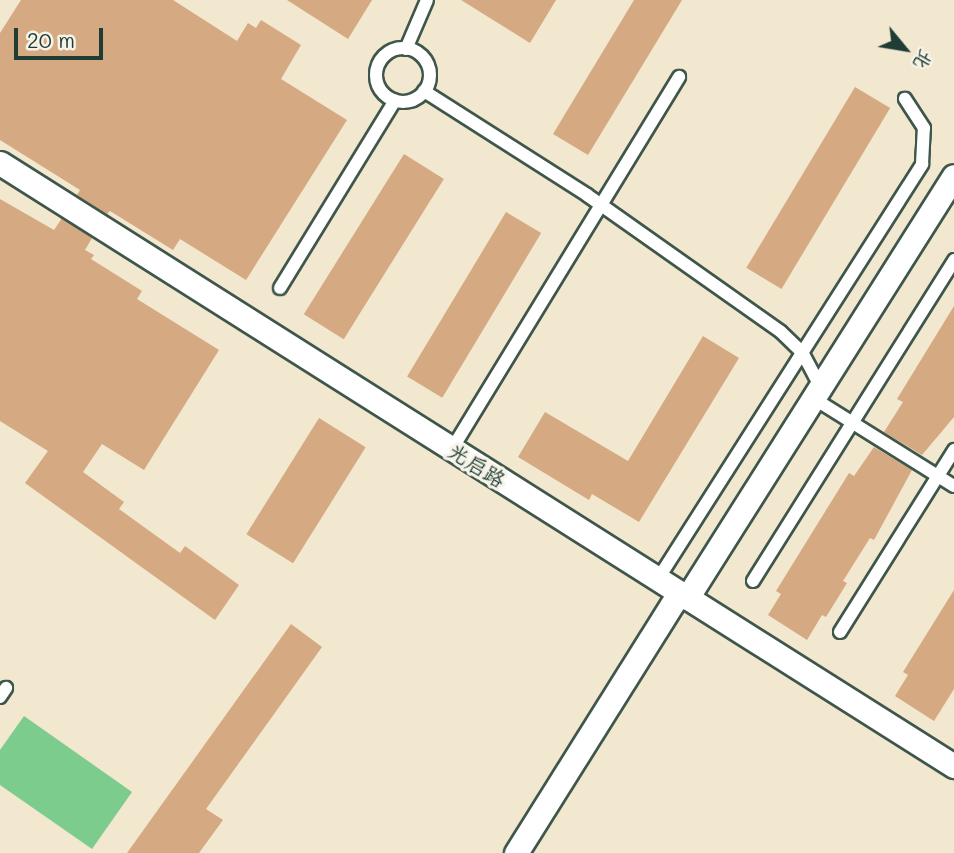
<!DOCTYPE html>
<meta charset="utf-8">
<style>
body{margin:0}
#map{position:relative;width:954px;height:853px;overflow:hidden;background:#f2e7cf;font-family:Mali,"LXGW WenKai TC",sans-serif}
div>[style]{position:absolute}
.green>*{inset:0;background:#7bcc8d}
.building>*{inset:0;background:#d5a981;transform-origin:0 0}
.roads{filter:drop-shadow(2px 0 #3f564b) drop-shadow(-2px 0 #3f564b) drop-shadow(0 2px #3f564b) drop-shadow(0 -2px #3f564b)}
.lane>*{height:12px;margin:-6px;padding:0 6px;transform-origin:6px;border-radius:6px;background:#fff}
.lane>.ring{margin:-6px;padding:0;box-sizing:content-box;background:none;border:12px solid #fff;border-radius:50%}
.street>*{height:23px;margin:-11.5px;padding:0 11.5px;transform-origin:11.5px;border-radius:11.5px;background:#fff}
span{translate:-50% -50%;white-space:nowrap;text-align:center;line-height:1.15;-webkit-text-stroke:6px #f7f3e8;paint-order:stroke}
.street-label{font-size:21px;color:#1f3d34}
.north{position:absolute;left:870px;top:14px;width:70px;height:70px;-webkit-text-stroke:5px #f7f3e8;paint-order:stroke;rotate:120deg;font-size:19px;font-weight:700;line-height:28px;text-align:center;color:#1f3d34}
.north::after{content:'';display:block;margin:auto;width:24px;height:32px;background:#1f3d34;clip-path:polygon(50% 0,100% 100%,50% 72%,0 100%)}
.scale{position:absolute;left:14px;top:28px;width:89px;height:32px;box-sizing:border-box;border:4px solid #1f3d34;border-top:0;padding-left:9px;font-size:21px;line-height:24px;white-space:nowrap;color:#1f3d34;-webkit-text-stroke:5px #f7f3e8;paint-order:stroke}
</style>
<div id="map">
<div class="green">
<div style="clip-path:polygon(24px 716px,132px 792px,92px 849px,0 785px,0 750px)"></div>
</div>
<div class="building">
<div style="clip-path:polygon(21px 0,173px 0,237px 41px,248px 23px,256px 28px,261px 20px,301px 45px,281px 79px,347px 120px,246px 280px,180px 239px,173px 250px,110px 211px,107px 214px,77px 195px,80px 190px,0 140px,0 33px)"></div>
<div style="clip-path:polygon(287px 0,372px 0,348px 39px)"></div>
<div style="clip-path:polygon(461px 0,556px 0,530px 43px)"></div>
<div style="clip-path:polygon(634px 0,682px 0,588px 155px,553px 134px)"></div>
<div style="left:855px;top:87px;width:41px;height:211px;rotate:31deg"></div>
<div style="left:404px;top:154px;width:47px;height:189px;rotate:32deg"></div>
<div style="clip-path:polygon(0 199px,54px 230px,62px 218px,92px 238px,85px 250px,94px 255px,91px 259px,142px 291px,137px 299px,219px 350px,144px 470px,102px 444px,83px 472px,124px 502px,119px 509px,180px 553px,185px 546px,239px 585px,215px 620px,25px 483px,48px 451px,0 421px)"></div>
<div style="left:506px;top:212px;width:41px;height:192px;rotate:31deg"></div>
<div style="clip-path:polygon(954px 306px,954px 417px,922px 455px,884px 432px,903px 402px,897px 399px)"></div>
<div style="clip-path:polygon(703px 336px,739px 358px,639px 522px,592px 494px,589px 500px,518px 457px,545px 412px,628px 461px)"></div>
<div style="left:319px;top:418px;width:55px;height:137px;rotate:32deg"></div>
<div style="clip-path:polygon(874px 447px,912px 470px,874px 540px,870px 538px,843px 581px,847px 583px,826px 617px,822px 615px,807px 640px,768px 615px,781px 594px,776px 591px,849px 473px,854px 476px)"></div>
<div style="clip-path:polygon(954px 590px,954px 689px,934px 721px,895px 696px,908px 675px,903px 672px)"></div>
<div style="clip-path:polygon(291px 624px,322px 647px,206px 809px,223px 820px,199px 853px,127px 853px)"></div>
</div>
<div class="roads">
<div class="lane">
<div class="ring" style="left:376px;top:48px;width:42px;height:42px"></div>
<div style="left:406px;top:49px;width:53px;rotate:-66.8deg"></div>
<div style="left:424px;top:91px;width:193px;rotate:32.5deg"></div>
<div style="left:587px;top:195px;width:237px;rotate:35.2deg"></div>
<div style="left:781px;top:332px;width:29px;rotate:44deg"></div>
<div style="left:802px;top:352px;width:40px;rotate:62deg"></div>
<div style="left:280px;top:288px;width:220px;rotate:-58.5deg"></div>
<div style="left:813px;top:398px;width:166px;rotate:32deg"></div>
<div style="left:452px;top:449px;width:436px;rotate:-58.6deg"></div>
<div style="left:658px;top:579px;width:492px;rotate:-57.5deg"></div>
<div style="left:922px;top:164px;width:36px;rotate:-87deg"></div>
<div style="left:924px;top:128px;width:35px;rotate:-123deg"></div>
<div style="left:753px;top:581px;width:379px;rotate:-57.9deg"></div>
<div style="left:840px;top:632px;width:215px;rotate:-57.9deg"></div>
<div style="left:0;top:697px;width:11px;rotate:-56deg"></div>
</div>
<div class="street">
<div style="left:0;top:163px;width:1129px;rotate:32.3deg"></div>
<div style="left:687px;top:598px;width:499px;rotate:-57.7deg"></div>
<div style="left:516px;top:853px;width:307px;rotate:-57.9deg"></div>
</div>
</div>
<div class="street-label">
<span style="left:477px;top:465px;rotate:32deg">光启路</span>
</div>
<div class="north">北</div>
<div class="scale">20 m</div>
</div>
